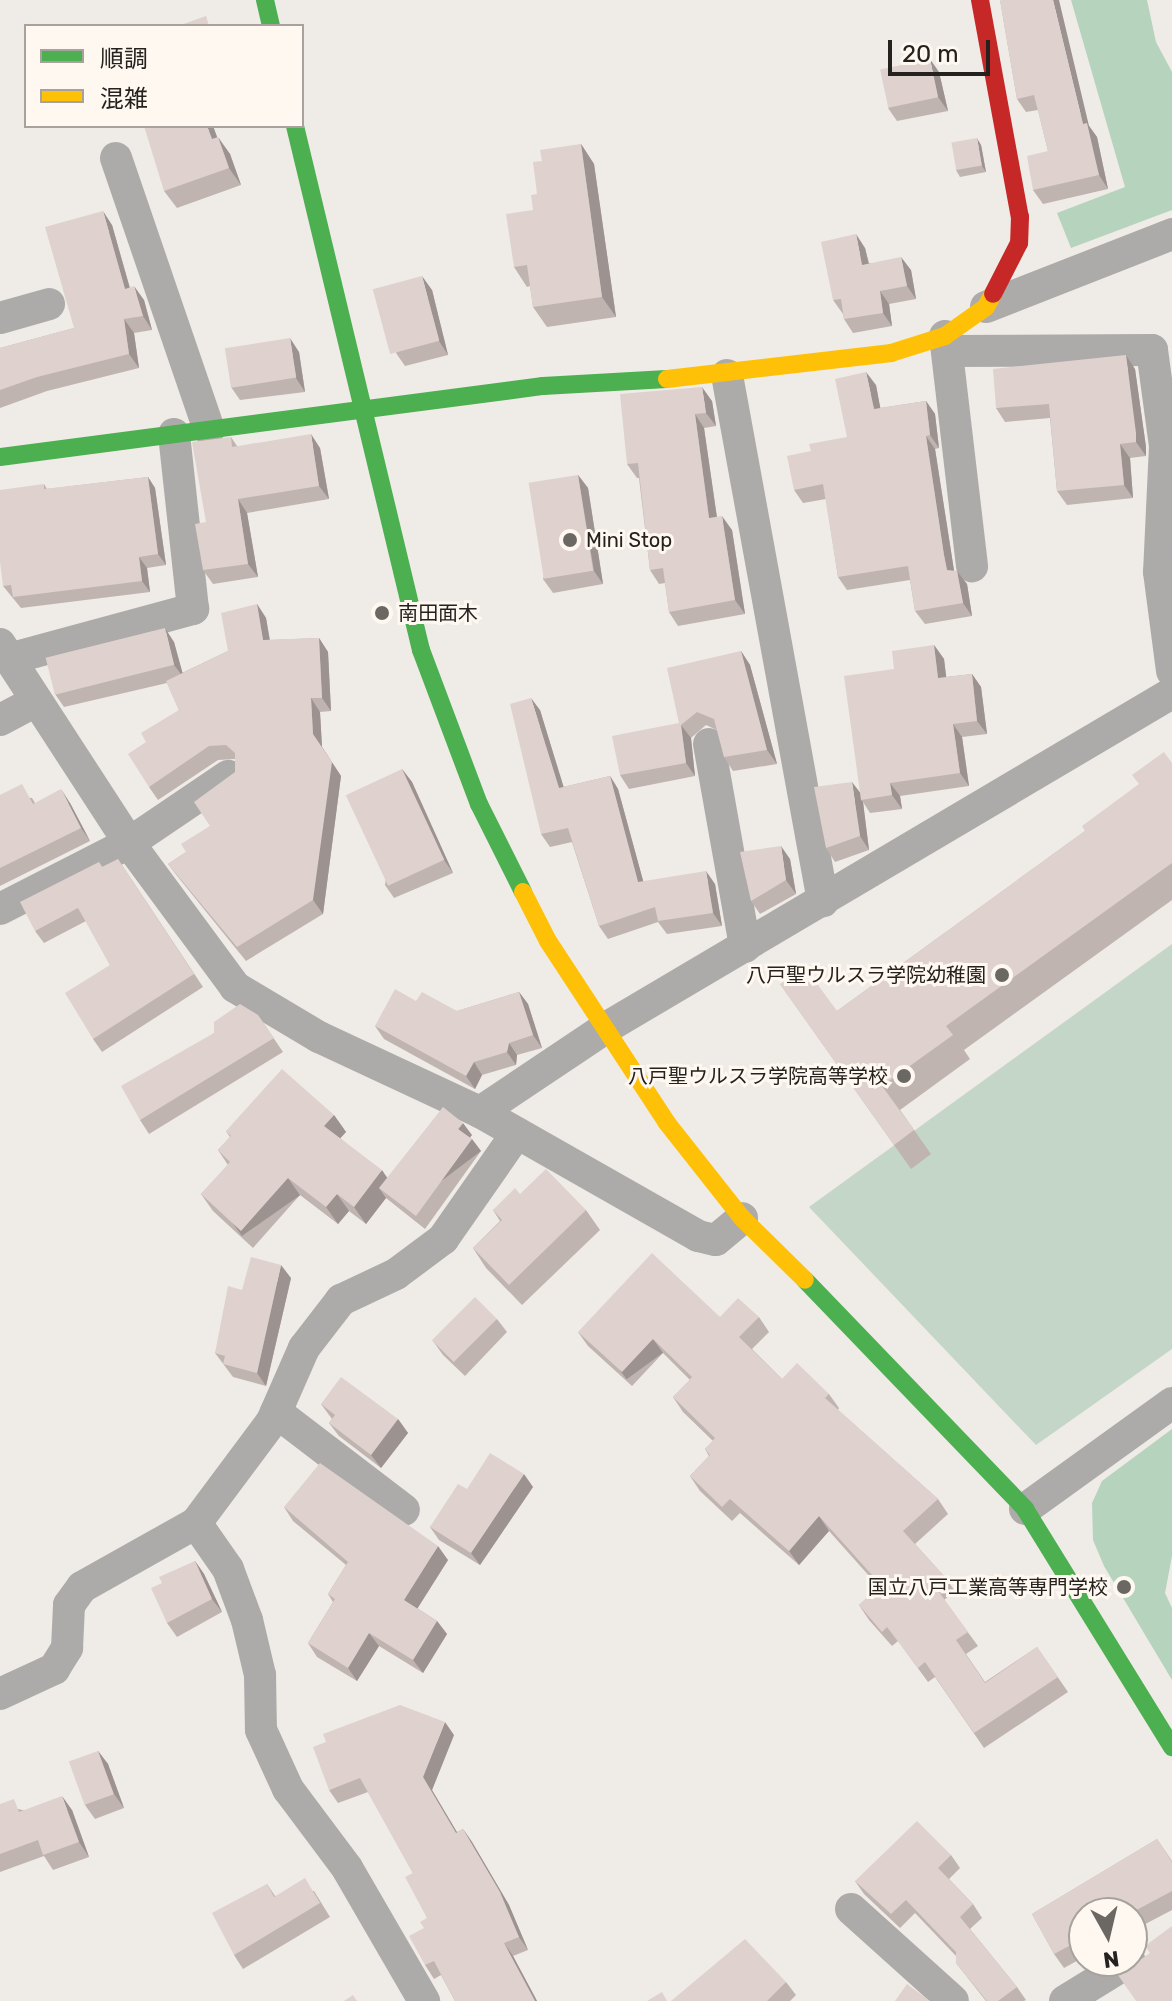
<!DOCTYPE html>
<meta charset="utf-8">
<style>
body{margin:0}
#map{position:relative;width:1172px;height:2001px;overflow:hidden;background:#efebe6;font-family:Rubik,"Noto Sans JP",sans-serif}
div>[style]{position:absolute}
.green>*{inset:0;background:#c4d6c7}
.forest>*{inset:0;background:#b6d3be}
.street>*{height:32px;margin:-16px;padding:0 16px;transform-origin:16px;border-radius:16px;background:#adabaa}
.fast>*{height:18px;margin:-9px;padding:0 9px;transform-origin:9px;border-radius:9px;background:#4caf50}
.slow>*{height:18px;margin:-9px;padding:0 9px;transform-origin:9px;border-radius:9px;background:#ffc107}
.jam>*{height:18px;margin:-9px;padding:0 9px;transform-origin:9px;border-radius:9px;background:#c62828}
.wall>*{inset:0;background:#c0b4b1}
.shaded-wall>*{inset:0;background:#9c9290;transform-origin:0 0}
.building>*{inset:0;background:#dfd1ce;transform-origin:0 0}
.dots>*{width:22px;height:22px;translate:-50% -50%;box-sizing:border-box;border:4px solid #fff8f1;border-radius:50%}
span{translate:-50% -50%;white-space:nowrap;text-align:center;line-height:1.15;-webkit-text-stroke:6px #fff8f1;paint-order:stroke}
.poi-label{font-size:20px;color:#24211e}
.left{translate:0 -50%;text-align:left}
.right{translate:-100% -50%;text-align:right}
.legend{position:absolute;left:24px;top:24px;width:280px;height:104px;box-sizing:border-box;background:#fff8f1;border:2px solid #a7a29d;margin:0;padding:10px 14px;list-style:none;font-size:24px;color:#24211e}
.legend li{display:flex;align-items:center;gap:16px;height:40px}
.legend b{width:40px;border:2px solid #a7a29d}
.north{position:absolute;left:1068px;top:1897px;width:80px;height:80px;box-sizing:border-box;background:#fff8f1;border:2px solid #a7a29d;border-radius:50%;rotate:172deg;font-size:22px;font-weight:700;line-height:32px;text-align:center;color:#24211e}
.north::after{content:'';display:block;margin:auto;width:28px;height:36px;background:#6b6864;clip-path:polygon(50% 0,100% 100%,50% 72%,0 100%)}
.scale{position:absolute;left:888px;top:40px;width:102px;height:36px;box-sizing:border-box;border:4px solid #24211e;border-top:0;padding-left:10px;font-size:24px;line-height:28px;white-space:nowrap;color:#24211e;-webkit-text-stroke:6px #fff8f1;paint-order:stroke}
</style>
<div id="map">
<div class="green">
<div style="clip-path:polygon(1172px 944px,1172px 1349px,1036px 1445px,809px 1207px)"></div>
</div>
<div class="forest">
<div style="clip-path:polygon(1071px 0,1147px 0,1156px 42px,1172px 72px,1172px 210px,1071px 248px,1057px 213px,1125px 187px)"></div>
<div style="clip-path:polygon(1172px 1429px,1172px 1556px,1165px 1593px,1172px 1608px,1172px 1680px,1104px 1566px,1093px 1540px,1092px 1503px,1102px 1481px)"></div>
</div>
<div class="street">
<div style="left:116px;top:158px;width:287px;rotate:71.1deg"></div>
<div style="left:986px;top:307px;width:200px;rotate:-21.4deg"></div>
<div style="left:0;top:318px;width:51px;rotate:-15.9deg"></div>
<div style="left:945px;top:336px;width:232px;rotate:83.3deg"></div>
<div style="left:950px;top:351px;width:202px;rotate:-0.3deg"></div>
<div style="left:1152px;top:350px;width:97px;rotate:82.3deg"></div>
<div style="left:1165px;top:446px;width:126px;rotate:92.7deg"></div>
<div style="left:1159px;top:572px;width:100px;rotate:82.5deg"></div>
<div style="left:727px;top:375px;width:535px;rotate:79.66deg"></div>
<div style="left:0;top:644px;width:237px;rotate:57deg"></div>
<div style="left:129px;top:843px;width:179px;rotate:53.6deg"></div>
<div style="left:235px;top:987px;width:98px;rotate:30.8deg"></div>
<div style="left:319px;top:1037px;width:178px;rotate:25deg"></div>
<div style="left:480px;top:1112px;width:251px;rotate:29.6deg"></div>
<div style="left:698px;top:1236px;width:18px;rotate:13deg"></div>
<div style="left:716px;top:1240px;width:34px;rotate:-40deg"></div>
<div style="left:9px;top:659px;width:191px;rotate:-15.2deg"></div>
<div style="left:193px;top:609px;width:176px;rotate:-96.2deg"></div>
<div style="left:0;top:720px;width:41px;rotate:-27.8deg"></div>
<div style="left:709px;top:744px;width:206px;rotate:79.9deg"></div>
<div style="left:0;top:909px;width:145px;rotate:-27.1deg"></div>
<div style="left:129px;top:843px;width:120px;rotate:-34.1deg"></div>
<div style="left:480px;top:1112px;width:149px;rotate:-33.8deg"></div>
<div style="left:604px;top:1029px;width:660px;rotate:-30.61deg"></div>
<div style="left:276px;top:1412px;width:161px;rotate:37.4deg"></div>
<div style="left:1025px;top:1509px;width:181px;rotate:-35.8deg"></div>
<div style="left:196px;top:1523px;width:56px;rotate:55.2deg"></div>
<div style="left:228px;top:1569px;width:54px;rotate:69.6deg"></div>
<div style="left:247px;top:1620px;width:57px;rotate:76.7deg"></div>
<div style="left:260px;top:1675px;width:55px;rotate:89deg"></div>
<div style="left:261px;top:1730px;width:65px;rotate:65.4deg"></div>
<div style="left:288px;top:1789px;width:99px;rotate:53.2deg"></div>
<div style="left:347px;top:1868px;width:154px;rotate:59.9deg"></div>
<div style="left:0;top:1694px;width:60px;rotate:-24.8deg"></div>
<div style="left:54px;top:1669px;width:25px;rotate:-58deg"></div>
<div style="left:67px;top:1648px;width:43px;rotate:-87.3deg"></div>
<div style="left:69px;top:1605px;width:22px;rotate:-54deg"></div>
<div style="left:82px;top:1587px;width:131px;rotate:-29.3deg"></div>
<div style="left:196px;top:1523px;width:127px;rotate:-53.3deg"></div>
<div style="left:272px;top:1421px;width:80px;rotate:-66.3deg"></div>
<div style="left:304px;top:1348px;width:61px;rotate:-52.4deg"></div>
<div style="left:341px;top:1300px;width:61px;rotate:-25.3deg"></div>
<div style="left:396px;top:1274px;width:59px;rotate:-36.7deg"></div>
<div style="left:443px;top:1239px;width:129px;rotate:-55.1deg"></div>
<div style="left:851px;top:1909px;width:137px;rotate:42deg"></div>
<div style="left:1065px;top:2001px;width:76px;rotate:-31.6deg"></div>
</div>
<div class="fast">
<div style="left:265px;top:0;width:27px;rotate:77deg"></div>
<div style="left:295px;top:126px;width:539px;rotate:76.48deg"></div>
<div style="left:421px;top:650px;width:165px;rotate:69.4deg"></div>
<div style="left:479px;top:804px;width:98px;rotate:63.4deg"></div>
<div style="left:0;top:457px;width:548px;rotate:-7.45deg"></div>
<div style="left:543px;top:386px;width:124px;rotate:-3.2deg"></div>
<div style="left:805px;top:1280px;width:318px;rotate:46.1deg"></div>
<div style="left:1025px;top:1509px;width:280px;rotate:58.3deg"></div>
</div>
<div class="slow">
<div style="left:667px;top:379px;width:226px;rotate:-6.6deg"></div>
<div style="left:891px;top:353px;width:57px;rotate:-17.5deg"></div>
<div style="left:945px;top:336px;width:50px;rotate:-35.3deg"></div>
<div style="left:986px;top:307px;width:15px;rotate:-62deg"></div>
<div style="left:523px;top:892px;width:55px;rotate:63deg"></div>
<div style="left:548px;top:941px;width:217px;rotate:56.8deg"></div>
<div style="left:667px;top:1123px;width:121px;rotate:51.7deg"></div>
<div style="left:742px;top:1218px;width:88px;rotate:44.5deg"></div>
</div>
<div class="jam">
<div style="left:980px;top:0;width:221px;rotate:79.6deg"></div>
<div style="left:1020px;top:217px;width:26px;rotate:92deg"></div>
<div style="left:1019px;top:243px;width:57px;rotate:117deg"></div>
</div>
<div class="wall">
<div style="clip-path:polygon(1000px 0,1097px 137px,1108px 189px,1043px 204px,1033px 190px,1048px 151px,1038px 110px,1026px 112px,1017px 99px)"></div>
<div style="clip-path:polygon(939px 72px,948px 111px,897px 121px,888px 108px)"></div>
<div style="clip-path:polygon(213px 126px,217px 137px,230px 154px,241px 185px,177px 208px,164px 191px)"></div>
<div style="clip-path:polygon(581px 144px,594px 164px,616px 317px,547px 327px,533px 307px,530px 286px,527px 287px,514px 267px,533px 210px,537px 194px,542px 161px)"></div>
<div style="clip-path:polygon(981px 145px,986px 172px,960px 177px,956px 170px)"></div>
<div style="clip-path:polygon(112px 225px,130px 288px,144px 300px,152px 330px,134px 333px,139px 368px,47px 391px,0 408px,0 348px,74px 328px)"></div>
<div style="clip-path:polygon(865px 248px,869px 263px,911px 270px,916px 299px,889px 304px,892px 326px,853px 333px,844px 319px,843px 314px,833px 300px)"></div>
<div style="clip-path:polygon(432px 290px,448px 355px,405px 366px,396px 353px)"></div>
<div style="clip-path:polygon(299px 352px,305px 392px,240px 400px,231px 387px)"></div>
<div style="clip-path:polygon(1135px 369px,1146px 447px,1146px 456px,1130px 458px,1133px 498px,1067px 505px,1057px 491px,1050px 418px,1005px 422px,996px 408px)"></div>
<div style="clip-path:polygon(876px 385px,880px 408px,926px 401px,935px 414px,939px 448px,935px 449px,954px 571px,967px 584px,972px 616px,925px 624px,915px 611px,910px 580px,847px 590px,838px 577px,826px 499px,803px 503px,794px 490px,847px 437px)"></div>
<div style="clip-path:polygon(712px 401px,716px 426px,704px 428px,717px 517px,732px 530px,745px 614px,678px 626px,669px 612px,665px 583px,659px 584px,650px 570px,639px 478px,637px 478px,627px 464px)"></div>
<div style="clip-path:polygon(231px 437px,237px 446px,320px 448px,329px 499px,247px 513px,258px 577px,213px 584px,203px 570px,206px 522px)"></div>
<div style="clip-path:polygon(578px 475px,588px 488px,603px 584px,553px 593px,543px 579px)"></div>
<div style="clip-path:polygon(148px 477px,155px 488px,166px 565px,147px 568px,150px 592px,21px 608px,3px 586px,44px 484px,47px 489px)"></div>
<div style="clip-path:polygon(257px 604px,266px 618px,270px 640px,319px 638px,328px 652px,331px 711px,320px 712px,322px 747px,341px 776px,323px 914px,246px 961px,178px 877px,168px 864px,186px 852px,210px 826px,235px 772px,235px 759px,218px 760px,158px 800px,149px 787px,179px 710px,167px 683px,64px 707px,55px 694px,174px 642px,182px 673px,228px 651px)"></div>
<div style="clip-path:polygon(934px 645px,944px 659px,946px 677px,972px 674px,981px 687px,987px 734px,962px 737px,969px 786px,900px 796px,902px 809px,870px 813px,863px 802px,869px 850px,835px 862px,826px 848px,860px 793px,894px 669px)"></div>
<div style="clip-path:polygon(741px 651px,750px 665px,777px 764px,733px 771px,724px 757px,717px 730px,706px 725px,691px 738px,695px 776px,629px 789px,620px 775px,679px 723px)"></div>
<div style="clip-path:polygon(540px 710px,563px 787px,610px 776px,618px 789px,643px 881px,715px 884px,722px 926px,667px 934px,658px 922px,608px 939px,599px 926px,572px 842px,550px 847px,541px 834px)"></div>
<div style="clip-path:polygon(1172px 763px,1172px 900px,964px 1050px,970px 1059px,900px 1110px,931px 1154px,911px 1169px,780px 984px,837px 1011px,1085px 831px)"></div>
<div style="clip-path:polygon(402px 769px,412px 782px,453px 873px,394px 898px,385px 885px)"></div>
<div style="clip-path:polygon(0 795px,32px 798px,35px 803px,70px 803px,90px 841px,0 886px)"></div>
<div style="clip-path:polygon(118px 859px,203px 987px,102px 1052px,93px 1039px,110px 965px,86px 921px,44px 943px,35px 931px,99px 862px,103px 867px)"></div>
<div style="clip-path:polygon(790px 859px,796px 894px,760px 914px,751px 901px)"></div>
<div style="clip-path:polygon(519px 992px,528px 1004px,542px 1048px,517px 1055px,516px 1065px,482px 1075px,475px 1089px,384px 1039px,375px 1026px,416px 1001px,457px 1011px)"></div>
<div style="clip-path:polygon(258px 1015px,283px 1052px,149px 1134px,140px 1120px,214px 1033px)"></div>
<div style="clip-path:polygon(334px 1115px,346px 1132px,340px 1138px,388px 1178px,472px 1135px,470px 1137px,481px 1151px,425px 1229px,386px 1198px,366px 1224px,349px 1211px,338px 1224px,300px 1195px,253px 1248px,213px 1211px,201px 1194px,228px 1165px,218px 1150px,230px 1137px,226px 1131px)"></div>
<div style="clip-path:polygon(520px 1194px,586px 1210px,600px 1230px,522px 1305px,486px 1268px,473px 1248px,500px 1221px,493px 1210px)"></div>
<div style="clip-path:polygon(291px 1278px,266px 1386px,233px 1377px,215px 1353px,242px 1290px)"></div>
<div style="clip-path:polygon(720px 1317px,759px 1317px,769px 1332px,752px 1349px,782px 1379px,829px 1394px,839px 1408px,838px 1410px,938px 1499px,948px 1514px,915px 1544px,944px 1576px,955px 1591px,944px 1600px,978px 1646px,966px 1654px,985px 1682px,1037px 1647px,1068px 1692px,984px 1748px,935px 1677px,928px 1682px,898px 1641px,892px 1646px,869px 1620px,859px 1605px,879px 1587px,829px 1531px,799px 1565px,740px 1513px,732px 1521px,700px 1491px,690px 1476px,709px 1456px,705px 1449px,713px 1441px,683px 1412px,673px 1397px,690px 1380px,663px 1353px,632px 1386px,588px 1346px,578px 1332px)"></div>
<div style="clip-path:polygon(497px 1319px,507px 1332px,465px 1376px,443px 1355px,433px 1341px)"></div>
<div style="clip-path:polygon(321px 1404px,398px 1419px,408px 1433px,381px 1468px,339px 1436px,329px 1423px,332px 1419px)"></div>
<div style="clip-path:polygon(533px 1487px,480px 1565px,439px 1540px,430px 1527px,467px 1489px)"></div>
<div style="clip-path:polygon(284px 1507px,448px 1560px,417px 1608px,437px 1621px,447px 1634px,423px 1673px,379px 1646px,357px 1681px,317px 1657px,308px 1643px,333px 1602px,328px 1594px,346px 1565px,293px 1521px)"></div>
<div style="clip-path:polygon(195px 1561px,204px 1574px,222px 1612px,177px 1637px,167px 1623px,162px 1583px)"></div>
<div style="clip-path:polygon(454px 1735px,432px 1790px,457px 1832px,463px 1829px,472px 1842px,509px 1905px,528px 1950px,513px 1956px,537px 2001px,455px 2001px,441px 1975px,434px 1979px,425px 1965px,424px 1928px,427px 1918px,413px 1873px,368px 1792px,338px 1803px,329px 1790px)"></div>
<div style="clip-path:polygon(98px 1751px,108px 1764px,124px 1808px,95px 1819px,85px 1805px)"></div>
<div style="clip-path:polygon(0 1804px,22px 1810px,72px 1810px,89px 1857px,53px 1870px,44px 1856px,0 1872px)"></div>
<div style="clip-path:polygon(1157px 1839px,1172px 1861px,1172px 1910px,1132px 1931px,1132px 1913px,1084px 1913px,1084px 1957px,1064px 1968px,1054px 1954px,1032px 1914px)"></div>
<div style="clip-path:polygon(951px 1855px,960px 1868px,949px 1879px,973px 1904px,982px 1918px,970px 1929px,1017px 1987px,1026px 2000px,1024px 2001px,986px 2001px,956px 1963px,956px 1956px,915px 1913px,900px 1928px,864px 1894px,855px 1881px)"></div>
<div style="clip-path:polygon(267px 1884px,275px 1896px,314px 1891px,330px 1917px,243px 1969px,234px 1955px)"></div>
<div style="clip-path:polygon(786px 1982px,796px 1995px,790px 2001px,671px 2001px)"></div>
</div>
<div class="shaded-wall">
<div style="clip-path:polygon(1053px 0,1059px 0,1089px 126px,1097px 137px,1108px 189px,1099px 175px,1083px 124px)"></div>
<div style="clip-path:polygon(930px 59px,939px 72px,948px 111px,938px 97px)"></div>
<div style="clip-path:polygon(207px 126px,213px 126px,224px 156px,212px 139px)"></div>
<div style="clip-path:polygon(218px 137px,230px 154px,241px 185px,229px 168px)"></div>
<div style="clip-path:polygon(977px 138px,981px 145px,986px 172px,982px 166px)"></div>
<div style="clip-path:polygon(581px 144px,594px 164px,616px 317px,602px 297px)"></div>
<div style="clip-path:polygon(103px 211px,112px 225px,134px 303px,125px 289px)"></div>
<div style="clip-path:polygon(856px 234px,865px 248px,872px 278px,862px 265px)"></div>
<div style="clip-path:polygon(901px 257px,911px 270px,916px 299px,907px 286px)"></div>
<div style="clip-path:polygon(422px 276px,432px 290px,448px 355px,439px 341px)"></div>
<div style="clip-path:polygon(134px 286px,144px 300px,152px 330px,143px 316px)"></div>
<div style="clip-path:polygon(880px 291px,889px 304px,892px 326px,883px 313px)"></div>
<div style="clip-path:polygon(124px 319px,134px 333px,139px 368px,129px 354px)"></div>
<div style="clip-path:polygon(290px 338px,299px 352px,305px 392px,296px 378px)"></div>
<div style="clip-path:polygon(1126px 355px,1135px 369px,1146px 447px,1146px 456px,1136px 442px)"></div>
<div style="clip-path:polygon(866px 372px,876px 385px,883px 422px,874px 409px)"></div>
<div style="clip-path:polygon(702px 387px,712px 401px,716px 426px,706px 413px)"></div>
<div style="clip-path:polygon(926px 401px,935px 414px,939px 448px,930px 435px)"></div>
<div style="clip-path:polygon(695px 414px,704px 428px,719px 532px,709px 518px)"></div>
<div style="clip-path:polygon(311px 434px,320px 448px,329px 499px,319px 486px)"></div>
<div style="clip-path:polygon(926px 436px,935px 449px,956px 583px,947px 570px,944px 555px)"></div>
<div style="clip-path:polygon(1120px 444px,1130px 458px,1133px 498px,1124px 485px)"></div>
<div style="clip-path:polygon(578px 475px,588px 488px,603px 584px,594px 571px)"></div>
<div style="clip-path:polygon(148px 477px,155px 488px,166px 565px,158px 554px)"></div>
<div style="clip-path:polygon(238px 499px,247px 513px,258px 577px,248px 564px)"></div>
<div style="clip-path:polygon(722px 516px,732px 530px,745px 614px,735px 600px)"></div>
<div style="clip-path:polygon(139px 557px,147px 568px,150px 592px,142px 581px)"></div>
<div style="clip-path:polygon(957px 571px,967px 584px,972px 616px,963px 603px)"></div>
<div style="clip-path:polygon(257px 604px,266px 618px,272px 654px,263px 640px)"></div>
<div style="clip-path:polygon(165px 628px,174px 642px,184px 678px,174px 665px)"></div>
<div style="clip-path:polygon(319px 638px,328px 652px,331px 711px,322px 698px)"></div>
<div style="clip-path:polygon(934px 645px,944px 659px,948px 691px,938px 678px)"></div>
<div style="clip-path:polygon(741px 651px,750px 665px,777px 764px,767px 750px)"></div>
<div style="clip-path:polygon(972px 674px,981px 687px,987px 734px,977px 721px)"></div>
<div style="clip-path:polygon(311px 698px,320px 712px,322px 747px,341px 776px,323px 914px,313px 900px,313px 734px)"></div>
<div style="clip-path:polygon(531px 698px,540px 710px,568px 801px,559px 788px)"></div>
<div style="clip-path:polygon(953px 724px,962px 737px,969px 786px,960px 773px)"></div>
<div style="clip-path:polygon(681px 725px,691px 738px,695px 776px,686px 763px)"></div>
<div style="clip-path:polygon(402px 769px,412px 782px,453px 873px,444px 860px)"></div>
<div style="clip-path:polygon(610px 776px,618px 789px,647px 895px,638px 882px)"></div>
<div style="clip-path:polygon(852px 782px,862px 795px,861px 800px,863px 802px,869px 850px,860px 836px)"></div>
<div style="clip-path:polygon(890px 783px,900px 796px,902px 809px,892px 795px)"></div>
<div style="clip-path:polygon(61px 789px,70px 803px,90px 841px,81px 828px)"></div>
<div style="clip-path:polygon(781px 846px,790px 859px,796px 894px,786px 880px)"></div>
<div style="clip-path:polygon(706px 871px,715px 884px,722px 926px,713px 913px)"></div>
<div style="clip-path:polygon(519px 992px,528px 1004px,542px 1048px,533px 1035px)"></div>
<div style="clip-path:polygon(509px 1043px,517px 1055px,516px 1065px,507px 1052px)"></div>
<div style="clip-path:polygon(474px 1062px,482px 1075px,475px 1089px,466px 1076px)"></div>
<div style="clip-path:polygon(334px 1115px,346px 1132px,336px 1143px,324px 1126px)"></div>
<div style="clip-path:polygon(463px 1123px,472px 1135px,467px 1141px,458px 1129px)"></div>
<div style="left:472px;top:1139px;width:15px;height:95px;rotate:53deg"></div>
<div style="clip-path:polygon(382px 1170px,394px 1188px,379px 1188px,386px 1198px,366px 1224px,354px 1207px)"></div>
<div style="left:288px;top:1178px;width:21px;height:71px;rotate:55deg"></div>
<div style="clip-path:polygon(337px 1194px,349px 1211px,338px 1224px,326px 1207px)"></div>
<div style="clip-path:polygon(281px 1265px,291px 1278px,266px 1386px,257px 1373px)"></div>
<div style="left:653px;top:1339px;width:17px;height:45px;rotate:54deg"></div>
<div style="clip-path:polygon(398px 1419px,408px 1433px,381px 1468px,371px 1455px)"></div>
<div style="clip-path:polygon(524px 1474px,533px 1487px,480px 1565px,471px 1553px)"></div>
<div style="clip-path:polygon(819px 1516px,829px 1531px,799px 1565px,789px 1551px)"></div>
<div style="clip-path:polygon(438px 1546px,448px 1560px,414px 1614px,404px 1600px)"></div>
<div style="clip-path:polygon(195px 1561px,204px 1574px,222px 1612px,212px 1599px)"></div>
<div style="clip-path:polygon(437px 1621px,447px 1634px,423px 1673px,413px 1660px)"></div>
<div style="clip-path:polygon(369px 1633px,379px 1646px,357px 1681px,348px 1668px)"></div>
<div style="clip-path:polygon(445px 1722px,454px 1735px,432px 1790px,465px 1846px,456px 1833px,423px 1777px)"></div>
<div style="clip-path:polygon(98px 1751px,108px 1764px,124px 1808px,114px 1794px)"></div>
<div style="clip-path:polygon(62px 1796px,72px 1810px,89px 1857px,79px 1842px)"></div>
<div style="clip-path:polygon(463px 1829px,472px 1842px,509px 1905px,528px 1950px,519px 1937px)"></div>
<div style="clip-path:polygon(504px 1943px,513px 1956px,537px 2001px,535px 2001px)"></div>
</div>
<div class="building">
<div style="clip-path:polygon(1000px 0,1053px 0,1083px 124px,1087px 123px,1099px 175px,1033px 190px,1027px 156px,1048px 151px,1034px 95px,1017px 99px)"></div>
<div style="clip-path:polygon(206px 16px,209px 26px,178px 26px)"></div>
<div style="left:930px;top:59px;width:39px;height:51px;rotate:78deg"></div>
<div style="clip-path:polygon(144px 126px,207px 126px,212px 139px,218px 137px,229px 168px,164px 191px)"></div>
<div style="left:977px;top:138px;width:28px;height:26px;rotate:80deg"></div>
<div style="clip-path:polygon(581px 144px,602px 297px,533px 307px,527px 265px,514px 267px,506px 214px,533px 210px,531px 195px,537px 194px,533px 162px,542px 161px,540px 150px)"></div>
<div style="clip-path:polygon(103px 211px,125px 289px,134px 286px,143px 316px,124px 319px,129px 354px,37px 377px,0 390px,0 348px,74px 328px,45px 227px)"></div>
<div style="clip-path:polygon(856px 234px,862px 265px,901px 257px,907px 286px,880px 291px,883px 313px,844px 319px,841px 299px,833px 300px,821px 242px)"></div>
<div style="left:422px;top:276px;width:67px;height:51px;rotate:75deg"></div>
<div style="left:290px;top:338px;width:40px;height:66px;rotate:81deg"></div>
<div style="clip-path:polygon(1126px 355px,1136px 433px,1136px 442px,1120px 444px,1124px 485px,1057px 491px,1049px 404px,996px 408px,993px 369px)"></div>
<div style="clip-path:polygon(866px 372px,874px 409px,926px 401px,930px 435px,926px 436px,944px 555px,947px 570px,957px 571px,963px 603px,915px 611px,908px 566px,838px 577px,823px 484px,794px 490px,787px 456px,811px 451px,809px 444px,847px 437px,835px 379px)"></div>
<div style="clip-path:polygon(702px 387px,706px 413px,695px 414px,709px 518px,722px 516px,735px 600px,669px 612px,663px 568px,650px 570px,638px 463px,627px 464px,620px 394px)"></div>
<div style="clip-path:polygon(311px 434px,319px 486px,238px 499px,248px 564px,203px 570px,195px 524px,206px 522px,192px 442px,231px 437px,232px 447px)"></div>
<div style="left:578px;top:475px;width:97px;height:50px;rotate:81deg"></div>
<div style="clip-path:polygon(148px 477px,158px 554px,139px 557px,142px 581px,13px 597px,11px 585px,3px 586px,0 562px,0 490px,44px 484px,44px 489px)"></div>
<div style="clip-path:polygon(257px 604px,263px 640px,319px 638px,322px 698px,311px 698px,313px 734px,332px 762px,313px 900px,237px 947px,168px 864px,186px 852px,181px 844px,210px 826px,194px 802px,235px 772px,235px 753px,226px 745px,209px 746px,149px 787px,128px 754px,146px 742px,141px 733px,179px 710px,166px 681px,228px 651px,221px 613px)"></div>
<div style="left:165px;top:628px;width:38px;height:123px;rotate:76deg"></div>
<div style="clip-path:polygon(934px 645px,938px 678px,972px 674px,977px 721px,953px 724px,960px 773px,890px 783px,892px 795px,861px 800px,844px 676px,894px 669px,892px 651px)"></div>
<div style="clip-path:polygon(741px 651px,767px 750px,724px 757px,714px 719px,697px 712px,681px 725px,686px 763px,620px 775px,612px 736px,679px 723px,667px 668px)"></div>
<div style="clip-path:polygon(531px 698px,559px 788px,610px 776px,638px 882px,706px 871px,713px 913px,658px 921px,655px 907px,599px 926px,568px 828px,541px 834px,510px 704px)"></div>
<div style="clip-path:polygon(1164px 752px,1172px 763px,1172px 863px,946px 1026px,953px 1035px,882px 1086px,914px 1130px,894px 1145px,780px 984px,804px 966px,837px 1011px,1085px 831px,1082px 826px,1139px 784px,1132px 775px)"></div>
<div style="left:402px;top:769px;width:100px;height:62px;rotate:65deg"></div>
<div style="clip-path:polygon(852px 782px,860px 836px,826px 848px,814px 787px)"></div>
<div style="clip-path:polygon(22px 784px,33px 804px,61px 789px,81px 828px,0 868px,0 795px)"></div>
<div style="clip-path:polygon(781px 846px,786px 880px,751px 901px,740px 852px)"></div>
<div style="clip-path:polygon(118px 859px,194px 974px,93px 1039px,65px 993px,110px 965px,78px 908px,35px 931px,20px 902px,99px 862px,102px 867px)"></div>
<div style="clip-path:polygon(395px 989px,416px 1001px,422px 992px,457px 1011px,519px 992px,533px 1035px,509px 1043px,507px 1052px,474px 1062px,466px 1076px,375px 1026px)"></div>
<div style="clip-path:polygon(240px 1004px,258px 1015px,274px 1038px,140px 1120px,121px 1086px,214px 1033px,214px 1022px)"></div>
<div style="clip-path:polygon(282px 1069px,334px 1115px,324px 1126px,382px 1170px,354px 1207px,337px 1194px,326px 1207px,288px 1178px,241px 1231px,201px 1194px,230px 1162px,218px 1150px,231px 1136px,226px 1131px)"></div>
<div style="clip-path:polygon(443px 1107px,463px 1123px,458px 1129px,472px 1139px,416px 1216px,379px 1188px)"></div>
<div style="clip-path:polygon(546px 1169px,586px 1210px,509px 1285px,473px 1248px,502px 1220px,493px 1210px,515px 1188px,520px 1194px)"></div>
<div style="clip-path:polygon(652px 1253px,720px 1317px,738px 1298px,759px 1317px,739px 1337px,782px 1379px,797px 1363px,829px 1394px,825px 1398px,938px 1499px,903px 1531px,944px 1576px,934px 1585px,968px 1632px,956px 1640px,985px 1683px,1037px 1647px,1058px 1677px,974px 1733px,925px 1662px,918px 1668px,887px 1627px,882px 1632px,859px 1605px,881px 1585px,819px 1516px,789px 1551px,730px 1499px,722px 1507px,690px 1476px,710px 1455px,705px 1449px,715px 1438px,673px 1397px,692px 1377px,653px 1339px,622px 1372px,578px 1332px)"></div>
<div style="clip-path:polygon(251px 1257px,281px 1265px,257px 1373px,223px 1364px,225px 1356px,215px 1353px,228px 1286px,242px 1290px)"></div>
<div style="left:475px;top:1297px;width:31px;height:61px;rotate:45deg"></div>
<div style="clip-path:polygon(341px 1377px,398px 1419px,371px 1455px,329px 1423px,335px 1415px,321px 1404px)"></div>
<div style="clip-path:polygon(490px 1453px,524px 1474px,471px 1553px,430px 1527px,458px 1484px,467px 1489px)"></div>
<div style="clip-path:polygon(320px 1463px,438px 1546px,404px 1600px,437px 1621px,413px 1660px,369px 1633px,348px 1668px,308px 1643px,335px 1599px,328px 1594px,348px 1562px,284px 1507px)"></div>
<div style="clip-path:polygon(195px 1561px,212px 1599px,167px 1623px,151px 1588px,162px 1583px,159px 1577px)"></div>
<div style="clip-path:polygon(400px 1705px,445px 1722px,423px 1777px,456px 1833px,463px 1829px,500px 1892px,519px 1937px,504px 1943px,535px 2001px,455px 2001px,434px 1961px,425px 1965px,409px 1936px,424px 1928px,420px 1922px,427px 1918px,405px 1877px,413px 1873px,360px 1778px,329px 1790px,313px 1747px,326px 1742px,323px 1734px)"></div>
<div style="left:98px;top:1751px;width:46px;height:31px;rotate:70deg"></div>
<div style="clip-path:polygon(62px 1796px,79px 1842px,43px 1855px,38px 1840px,0 1854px,0 1804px,14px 1799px,19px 1812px)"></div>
<div style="clip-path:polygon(917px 1821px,951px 1855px,938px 1868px,973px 1904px,960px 1917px,1017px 1987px,998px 2001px,987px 2001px,956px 1963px,956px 1952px,906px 1900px,891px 1914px,855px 1881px)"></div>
<div style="clip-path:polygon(1157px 1839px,1172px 1862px,1172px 1891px,1131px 1913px,1084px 1913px,1084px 1938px,1054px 1954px,1032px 1914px)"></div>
<div style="clip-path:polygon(305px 1878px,320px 1903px,234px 1955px,212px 1913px,267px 1884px,274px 1897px)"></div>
<div style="clip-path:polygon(1172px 1926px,1172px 2001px,1136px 2001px,1118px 1975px,1150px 1953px,1145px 1946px)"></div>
<div style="clip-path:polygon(745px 1939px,786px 1982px,767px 2001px,671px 2001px)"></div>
<div style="clip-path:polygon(907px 1984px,930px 2001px,895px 2001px)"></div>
<div style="clip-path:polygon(662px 1992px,667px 2001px,647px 2001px)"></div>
<div style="clip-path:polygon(353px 1995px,357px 2001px,344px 2001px)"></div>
</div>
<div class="dots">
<div style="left:570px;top:540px;background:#6b6864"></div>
<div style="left:382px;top:613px;background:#6b6864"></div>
<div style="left:1002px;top:975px;background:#6b6864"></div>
<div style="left:904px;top:1076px;background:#6b6864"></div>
<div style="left:1124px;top:1587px;background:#6b6864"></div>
</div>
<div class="poi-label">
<span class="left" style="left:586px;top:540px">Mini Stop</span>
<span class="left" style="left:398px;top:613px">南田面木</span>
<span class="right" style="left:986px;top:975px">八戸聖ウルスラ学院幼稚園</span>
<span class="right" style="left:888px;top:1076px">八戸聖ウルスラ学院高等学校</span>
<span class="right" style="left:1108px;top:1587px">国立八戸工業高等専門学校</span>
</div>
<ul class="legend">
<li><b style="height:10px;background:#4caf50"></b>順調</li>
<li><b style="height:10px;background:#ffc107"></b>混雑</li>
</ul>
<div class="north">N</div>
<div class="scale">20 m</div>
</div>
